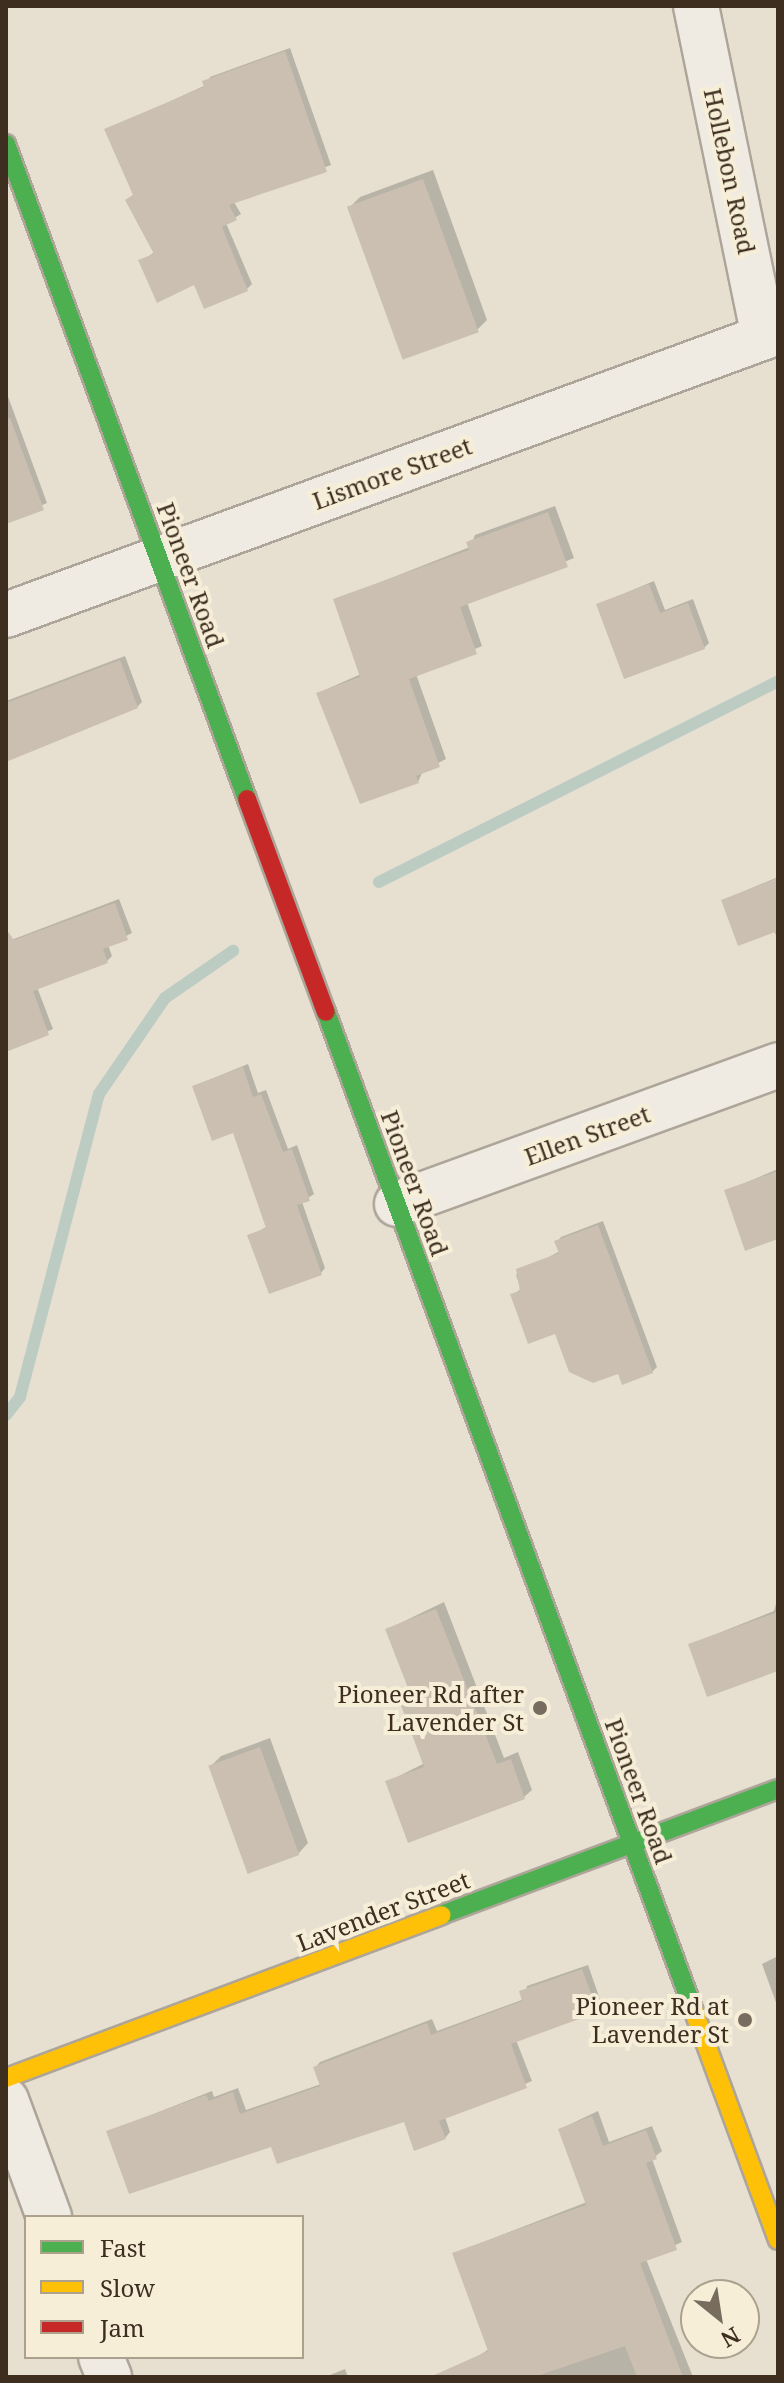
<!DOCTYPE html>
<style>
body{margin:0}
#map{position:relative;width:784px;height:2383px;overflow:hidden;background:#e7e0d1;font-family:"Noto Serif",serif}
div>[style]{position:absolute}
.shadow>*{inset:0;background:#0003}
.stream>*{height:12px;margin:-6px;padding:0 6px;transform-origin:6px;border-radius:6px;background:#bcccc2}
.building>*{inset:0;background:#cbbfb2;transform-origin:0 0}
.roads{filter:drop-shadow(2px 0 #ada599) drop-shadow(-2px 0 #ada599) drop-shadow(0 2px #ada599) drop-shadow(0 -2px #ada599)}
.street>*{height:44px;margin:-22px;padding:0 22px;transform-origin:22px;border-radius:22px;background:#efebe3}
.fast>*{height:18px;margin:-9px;padding:0 9px;transform-origin:9px;border-radius:9px;background:#4caf50}
.slow>*{height:18px;margin:-9px;padding:0 9px;transform-origin:9px;border-radius:9px;background:#ffc107}
.jam>*{height:18px;margin:-9px;padding:0 9px;transform-origin:9px;border-radius:9px;background:#c62828}
.dots>*{width:22px;height:22px;translate:-50% -50%;box-sizing:border-box;border:4px solid #f7eed8;border-radius:50%}
span{translate:-50% -50%;white-space:nowrap;text-align:center;line-height:1.15;-webkit-text-stroke:8px #f7eed8;paint-order:stroke}
.street-label{font-size:24px;color:#3d2e20}
.poi-label{font-size:24px;color:#3d2e20}
.right{translate:-100% -50%;text-align:right}
.frame{position:absolute;inset:0;border:8px solid #3d2e20;pointer-events:none}
.legend{position:absolute;left:24px;top:2215px;width:280px;height:144px;box-sizing:border-box;background:#f7eed8;border:2px solid #ada18e;margin:0;padding:10px 14px;list-style:none;font-size:24px;color:#3d2e20}
.legend li{display:flex;align-items:center;gap:16px;height:40px}
.legend b{width:40px;border:2px solid #ada18e}
.north{position:absolute;left:680px;top:2279px;width:80px;height:80px;box-sizing:border-box;background:#f7eed8;border:2px solid #ada18e;border-radius:50%;rotate:150deg;font-size:22px;font-weight:700;line-height:32px;text-align:center;color:#3d2e20}
.north::after{content:'';display:block;margin:auto;width:28px;height:36px;background:#786c5e;clip-path:polygon(50% 0,100% 100%,50% 72%,0 100%)}
</style>
<div id="map">
<div class="shadow">
<div style="clip-path:polygon(290px 48px,331px 165px,234px 202px,241px 214px,226px 223px,252px 284px,247px 289px,195px 282px,141px 261px,155px 252px,127px 200px,134px 194px,107px 130px,206px 85px,210px 77px)"></div>
<div style="clip-path:polygon(433px 170px,487px 320px,477px 330px,350px 207px,360px 197px)"></div>
<div style="clip-path:polygon(6px 391px,47px 503px,6px 521px)"></div>
<div style="clip-path:polygon(555px 506px,574px 558px,467px 602px,482px 646px,416px 674px,446px 759px,423px 771px,418px 782px,361px 801px,318px 693px,361px 674px,335px 600px,470px 547px,475px 535px)"></div>
<div style="clip-path:polygon(654px 581px,665px 610px,693px 599px,709px 643px,704px 648px,599px 604px)"></div>
<div style="clip-path:polygon(125px 656px,142px 702px,137px 707px,6px 759px,6px 701px)"></div>
<div style="clip-path:polygon(778px 877px,778px 941px,774px 930px,723px 900px)"></div>
<div style="clip-path:polygon(119px 899px,132px 933px,108px 945px,112px 956px,107px 961px,37px 987px,53px 1029px,6px 1050px,6px 942px)"></div>
<div style="clip-path:polygon(248px 1064px,258px 1093px,266px 1090px,288px 1149px,297px 1145px,314px 1194px,302px 1202px,325px 1268px,321px 1273px,250px 1236px,268px 1226px,234px 1131px,194px 1086px)"></div>
<div style="clip-path:polygon(778px 1169px,778px 1237px,726px 1191px)"></div>
<div style="clip-path:polygon(603px 1221px,657px 1367px,652px 1372px,619px 1371px,512px 1295px,521px 1289px,516px 1275px,560px 1251px,557px 1242px,561px 1237px)"></div>
<div style="clip-path:polygon(777px 1600px,778px 1655px,691px 1644px,774px 1611px)"></div>
<div style="clip-path:polygon(444px 1602px,504px 1758px,518px 1752px,532px 1790px,524px 1797px,387px 1782px,425px 1763px,399px 1693px,409px 1684px,388px 1629px)"></div>
<div style="clip-path:polygon(270px 1738px,308px 1843px,298px 1854px,211px 1766px,221px 1756px)"></div>
<div style="clip-path:polygon(778px 1956px,778px 2008px,762px 1964px)"></div>
<div style="clip-path:polygon(588px 1965px,602px 2005px,516px 2040px,532px 2081px,445px 2117px,450px 2132px,445px 2138px,405px 2119px,272px 2144px,108px 2132px,212px 2091px,214px 2097px,238px 2088px,246px 2110px,321px 2084px,315px 2068px,320px 2062px,432px 2019px,437px 2031px,524px 1999px,527px 1986px)"></div>
<div style="clip-path:polygon(598px 2111px,609px 2142px,652px 2126px,662px 2151px,652px 2159px,682px 2242px,646px 2259px,693px 2377px,484px 2377px,477px 2357px,489px 2349px,455px 2253px,587px 2202px,560px 2129px)"></div>
<div style="clip-path:polygon(345px 2369px,348px 2377px,325px 2377px)"></div>
</div>
<div class="stream">
<div style="left:379px;top:882px;width:447px;rotate:-26.7deg"></div>
<div style="left:6px;top:1415px;width:23px;rotate:-52deg"></div>
<div style="left:20px;top:1397px;width:313px;rotate:-75.4deg"></div>
<div style="left:99px;top:1094px;width:116px;rotate:-55.5deg"></div>
<div style="left:165px;top:998px;width:83px;rotate:-34.7deg"></div>
</div>
<div class="building">
<div style="clip-path:polygon(285px 51px,327px 172px,229px 205px,237px 220px,222px 227px,248px 291px,204px 309px,194px 285px,157px 303px,138px 260px,154px 254px,125px 200px,133px 195px,104px 129px,204px 87px,202px 81px)"></div>
<div style="left:423px;top:179px;width:163px;height:81px;rotate:70deg"></div>
<div style="clip-path:polygon(10px 418px,44px 510px,6px 524px,6px 419px)"></div>
<div style="clip-path:polygon(548px 512px,568px 567px,460px 607px,477px 654px,409px 679px,440px 767px,416px 776px,419px 783px,360px 804px,316px 693px,360px 677px,333px 599px,469px 550px,466px 542px)"></div>
<div style="clip-path:polygon(649px 584px,660px 613px,688px 603px,705px 649px,624px 679px,596px 604px)"></div>
<div style="clip-path:polygon(120px 660px,138px 708px,6px 762px,6px 703px)"></div>
<div style="clip-path:polygon(778px 878px,778px 931px,738px 946px,721px 900px)"></div>
<div style="clip-path:polygon(115px 903px,128px 940px,103px 949px,108px 963px,33px 991px,49px 1035px,6px 1052px,6px 929px,14px 940px)"></div>
<div style="clip-path:polygon(243px 1067px,253px 1097px,261px 1094px,283px 1152px,292px 1149px,310px 1201px,297px 1205px,322px 1275px,269px 1294px,247px 1235px,266px 1228px,233px 1133px,212px 1141px,192px 1086px)"></div>
<div style="clip-path:polygon(778px 1171px,778px 1239px,745px 1251px,724px 1190px)"></div>
<div style="clip-path:polygon(598px 1225px,653px 1373px,622px 1385px,618px 1374px,593px 1383px,569px 1372px,555px 1334px,528px 1344px,510px 1294px,520px 1291px,516px 1269px,559px 1253px,554px 1241px)"></div>
<div style="clip-path:polygon(436px 1609px,497px 1764px,511px 1759px,525px 1799px,408px 1843px,385px 1781px,424px 1767px,396px 1692px,408px 1688px,385px 1629px)"></div>
<div style="clip-path:polygon(778px 1612px,778px 1671px,707px 1697px,688px 1644px)"></div>
<div style="left:260px;top:1747px;width:115px;height:55px;rotate:70deg"></div>
<div style="clip-path:polygon(582px 1969px,598px 2012px,511px 2044px,527px 2088px,439px 2121px,446px 2139px,414px 2151px,404px 2122px,277px 2164px,271px 2147px,129px 2194px,106px 2131px,206px 2095px,209px 2101px,233px 2092px,240px 2114px,320px 2086px,313px 2067px,427px 2023px,431px 2035px,522px 2001px,519px 1991px)"></div>
<div style="clip-path:polygon(592px 2116px,603px 2146px,646px 2130px,657px 2159px,646px 2163px,677px 2250px,640px 2263px,683px 2377px,637px 2377px,625px 2346px,534px 2377px,430px 2377px,488px 2351px,452px 2253px,586px 2205px,558px 2129px)"></div>
</div>
<div class="roads">
<div class="street">
<div style="left:696px;top:6px;width:338px;rotate:78.4deg"></div>
<div style="left:6px;top:615px;width:822px;rotate:-20.13deg"></div>
<div style="left:397px;top:1204px;width:406px;rotate:-20deg"></div>
<div style="left:6px;top:2100px;width:125px;rotate:69.8deg"></div>
<div style="left:101px;top:2357px;width:22px;rotate:68deg"></div>
</div>
<div class="fast">
<div style="left:6px;top:144px;width:698px;rotate:69.8deg"></div>
<div style="left:326px;top:1012px;width:1062px;rotate:69.79deg"></div>
<div style="left:441px;top:1915px;width:360px;rotate:-20.5deg"></div>
</div>
<div class="slow">
<div style="left:693px;top:2009px;width:246px;rotate:69.8deg"></div>
<div style="left:6px;top:2078px;width:465px;rotate:-20.5deg"></div>
</div>
<div class="jam">
<div style="left:247px;top:799px;width:227px;rotate:69.7deg"></div>
</div>
</div>
<div class="dots">
<div style="left:540px;top:1708px;background:#786c5e"></div>
<div style="left:745px;top:2020px;background:#786c5e"></div>
</div>
<div class="street-label">
<span style="left:730px;top:171px;rotate:78deg">Hollebon Road</span>
<span style="left:392px;top:473px;rotate:-20deg">Lismore Street</span>
<span style="left:191px;top:575px;rotate:70deg">Pioneer Road</span>
<span style="left:587px;top:1135px;rotate:-20deg">Ellen Street</span>
<span style="left:415px;top:1183px;rotate:70deg">Pioneer Road</span>
<span style="left:639px;top:1791px;rotate:70deg">Pioneer Road</span>
<span style="left:383px;top:1911px;rotate:-21deg">Lavender Street</span>
</div>
<div class="poi-label">
<span class="right" style="left:524px;top:1708px">Pioneer Rd after<br>Lavender St</span>
<span class="right" style="left:729px;top:2020px">Pioneer Rd at<br>Lavender St</span>
</div>
<div class="frame"></div>
<ul class="legend">
<li><b style="height:10px;background:#4caf50"></b>Fast</li>
<li><b style="height:10px;background:#ffc107"></b>Slow</li>
<li><b style="height:10px;background:#c62828"></b>Jam</li>
</ul>
<div class="north">N</div>
</div>
